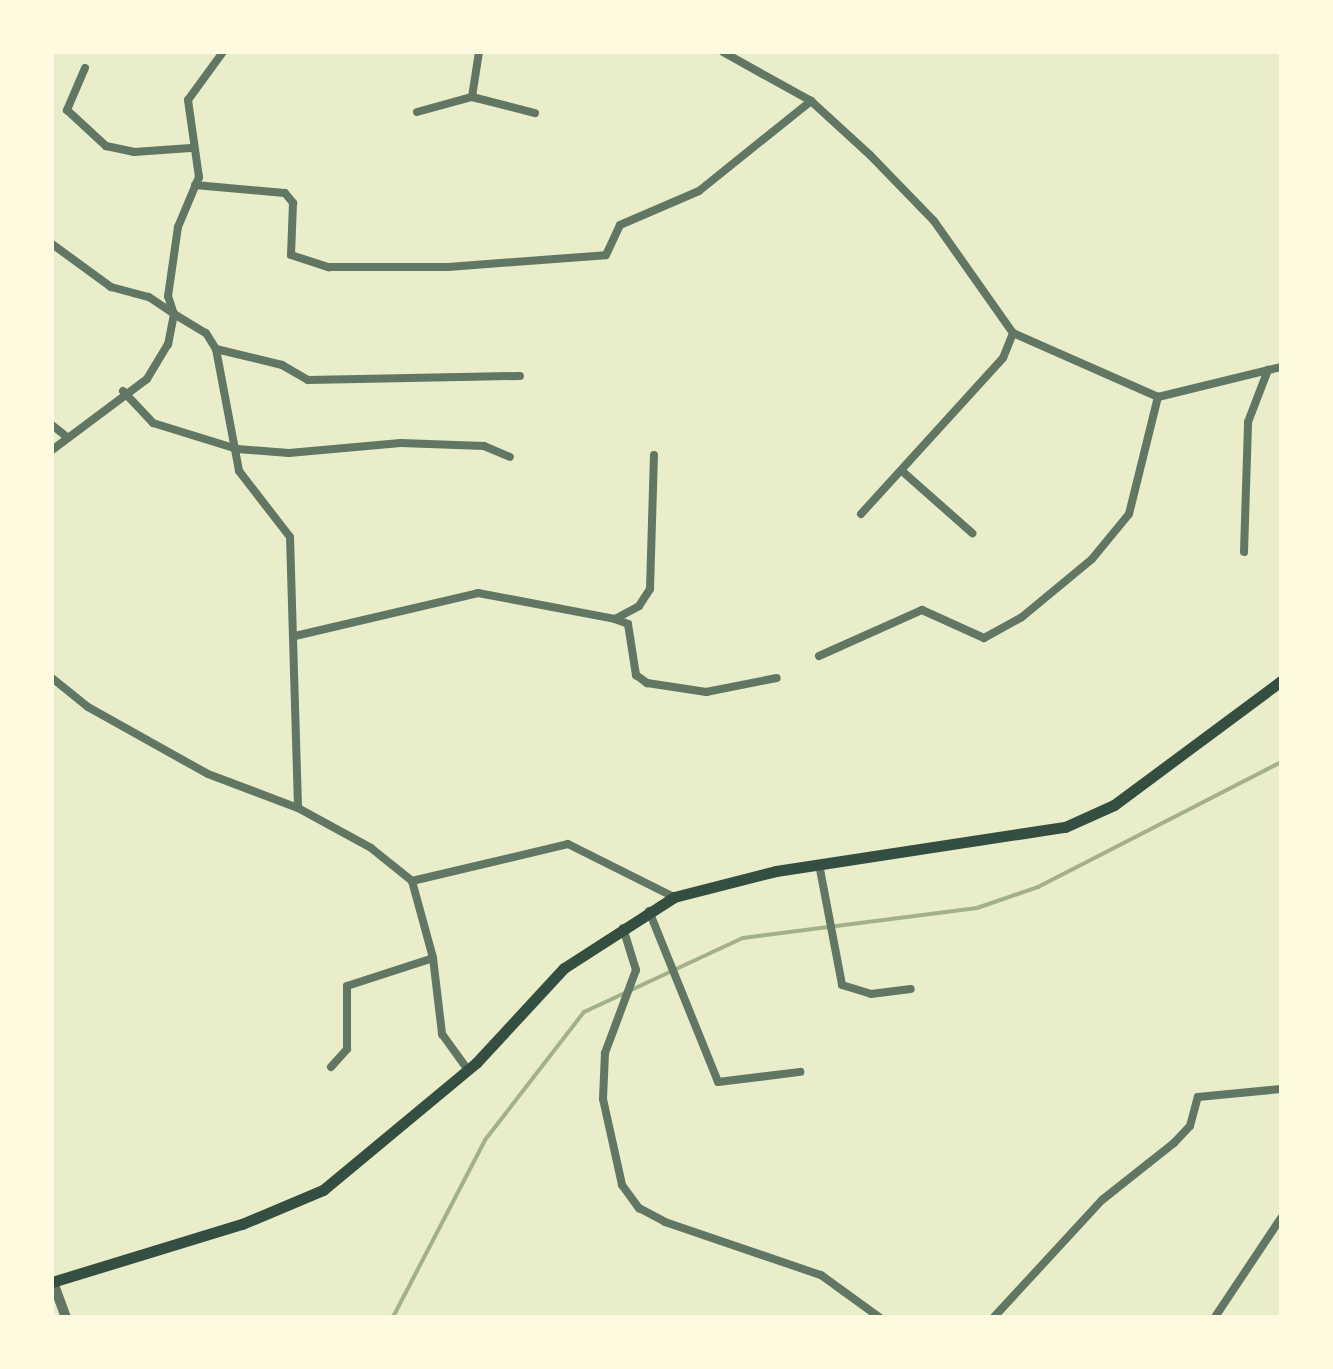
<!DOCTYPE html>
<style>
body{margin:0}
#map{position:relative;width:1333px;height:1369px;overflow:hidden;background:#e9edc9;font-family:"IBM Plex Serif",serif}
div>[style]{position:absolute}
.stream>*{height:4px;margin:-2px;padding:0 2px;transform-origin:2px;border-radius:2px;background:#a3b18a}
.minor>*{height:8px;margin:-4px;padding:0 4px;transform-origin:4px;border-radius:4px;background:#617663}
.tertiary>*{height:10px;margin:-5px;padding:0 5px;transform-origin:5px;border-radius:5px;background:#617663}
.secondary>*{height:11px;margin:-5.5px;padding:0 5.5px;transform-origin:5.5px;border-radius:5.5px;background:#344e41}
span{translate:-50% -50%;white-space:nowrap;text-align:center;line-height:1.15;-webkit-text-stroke:8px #fefae0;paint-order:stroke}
.frame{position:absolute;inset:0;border:54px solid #fefae0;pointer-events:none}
</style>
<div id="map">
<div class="stream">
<div style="left:393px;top:1317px;width:199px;rotate:-62.5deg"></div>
<div style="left:485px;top:1140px;width:162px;rotate:-52.3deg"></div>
<div style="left:584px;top:1012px;width:175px;rotate:-25deg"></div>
<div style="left:743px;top:938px;width:236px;rotate:-7.3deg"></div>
<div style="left:977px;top:908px;width:65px;rotate:-19deg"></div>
<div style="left:1038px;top:887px;width:273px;rotate:-27.2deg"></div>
</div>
<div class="minor">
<div style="left:223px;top:52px;width:59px;rotate:126.1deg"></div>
<div style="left:188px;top:100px;width:78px;rotate:81.9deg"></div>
<div style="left:199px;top:177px;width:54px;rotate:112.8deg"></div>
<div style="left:178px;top:227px;width:70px;rotate:98.2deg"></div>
<div style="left:168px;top:296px;width:19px;rotate:72deg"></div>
<div style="left:174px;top:314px;width:37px;rotate:31deg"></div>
<div style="left:206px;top:333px;width:19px;rotate:58deg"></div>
<div style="left:216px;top:349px;width:124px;rotate:79.3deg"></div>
<div style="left:239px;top:471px;width:83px;rotate:52.3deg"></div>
<div style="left:290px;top:537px;width:271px;rotate:88.3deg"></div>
<div style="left:723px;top:52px;width:101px;rotate:29.1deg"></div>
<div style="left:811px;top:101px;width:80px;rotate:42.5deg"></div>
<div style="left:870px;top:155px;width:92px;rotate:45.9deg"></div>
<div style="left:934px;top:221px;width:137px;rotate:54.8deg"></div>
<div style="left:1013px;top:333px;width:158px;rotate:23.8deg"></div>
<div style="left:1158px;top:397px;width:127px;rotate:-13.7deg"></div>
<div style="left:85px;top:68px;width:46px;rotate:113.2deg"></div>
<div style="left:67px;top:110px;width:53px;rotate:42.7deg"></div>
<div style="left:106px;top:146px;width:29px;rotate:12deg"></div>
<div style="left:134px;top:152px;width:57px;rotate:-4deg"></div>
<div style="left:472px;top:97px;width:46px;rotate:-81.2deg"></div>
<div style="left:417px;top:112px;width:57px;rotate:-15.3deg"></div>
<div style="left:472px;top:97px;width:65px;rotate:14.3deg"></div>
<div style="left:195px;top:185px;width:90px;rotate:5.1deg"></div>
<div style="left:285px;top:193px;width:13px;rotate:51deg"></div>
<div style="left:293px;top:203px;width:52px;rotate:92.2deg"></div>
<div style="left:291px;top:255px;width:40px;rotate:18deg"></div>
<div style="left:329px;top:267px;width:119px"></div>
<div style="left:448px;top:267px;width:158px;rotate:-4.3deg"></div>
<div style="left:606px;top:255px;width:33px;rotate:-65deg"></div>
<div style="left:620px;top:225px;width:86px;rotate:-23.3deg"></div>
<div style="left:699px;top:191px;width:144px;rotate:-38.8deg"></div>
<div style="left:52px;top:244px;width:73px;rotate:36.1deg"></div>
<div style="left:111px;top:287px;width:39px;rotate:15deg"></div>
<div style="left:149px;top:297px;width:30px;rotate:34deg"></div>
<div style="left:174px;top:314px;width:31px;rotate:101deg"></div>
<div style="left:168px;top:344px;width:41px;rotate:121deg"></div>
<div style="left:147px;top:379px;width:119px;rotate:143.2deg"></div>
<div style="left:216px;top:349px;width:68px;rotate:13.6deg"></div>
<div style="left:282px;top:365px;width:30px;rotate:30deg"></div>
<div style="left:308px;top:380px;width:212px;rotate:-1.1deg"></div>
<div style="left:123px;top:391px;width:44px;rotate:46.8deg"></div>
<div style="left:153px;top:423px;width:88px;rotate:17.2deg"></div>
<div style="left:237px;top:449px;width:52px;rotate:4.4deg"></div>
<div style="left:289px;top:453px;width:112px;rotate:-5.1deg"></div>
<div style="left:401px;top:443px;width:83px;rotate:2.1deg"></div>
<div style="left:484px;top:446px;width:28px;rotate:23deg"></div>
<div style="left:52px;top:425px;width:19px;rotate:39deg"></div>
<div style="left:902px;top:471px;width:94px;rotate:41.5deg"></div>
<div style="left:861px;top:514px;width:211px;rotate:-47.7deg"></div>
<div style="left:1003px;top:358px;width:27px;rotate:-68deg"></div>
<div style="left:1244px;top:552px;width:130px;rotate:-88.2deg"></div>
<div style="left:1248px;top:422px;width:56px;rotate:-69deg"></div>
<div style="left:615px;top:619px;width:14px;rotate:21deg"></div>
<div style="left:628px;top:624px;width:52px;rotate:81.1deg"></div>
<div style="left:636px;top:675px;width:14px;rotate:36deg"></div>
<div style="left:647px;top:683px;width:60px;rotate:8.7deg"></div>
<div style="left:706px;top:692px;width:72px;rotate:-11.2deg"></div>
<div style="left:295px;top:636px;width:188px;rotate:-13.2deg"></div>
<div style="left:478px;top:593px;width:139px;rotate:10.7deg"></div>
<div style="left:615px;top:619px;width:27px;rotate:-28deg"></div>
<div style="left:639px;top:606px;width:20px;rotate:-57deg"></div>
<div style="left:650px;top:589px;width:134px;rotate:-88.3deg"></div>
<div style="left:819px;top:656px;width:113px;rotate:-24.1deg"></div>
<div style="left:922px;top:610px;width:68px;rotate:24.3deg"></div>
<div style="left:984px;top:638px;width:43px;rotate:-28.9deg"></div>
<div style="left:1022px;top:617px;width:91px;rotate:-39.6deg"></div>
<div style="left:1092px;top:559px;width:58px;rotate:-50.6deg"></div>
<div style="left:1129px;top:514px;width:121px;rotate:-76.1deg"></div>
<div style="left:52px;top:678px;width:46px;rotate:38.9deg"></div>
<div style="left:88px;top:707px;width:137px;rotate:29.2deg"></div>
<div style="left:208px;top:774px;width:96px;rotate:20.7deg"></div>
<div style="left:298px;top:808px;width:83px;rotate:28.7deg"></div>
<div style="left:371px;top:848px;width:53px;rotate:38.8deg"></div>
<div style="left:412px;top:881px;width:160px;rotate:-13.3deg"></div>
<div style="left:568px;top:844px;width:119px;rotate:26.6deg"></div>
<div style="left:819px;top:864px;width:123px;rotate:79.2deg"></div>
<div style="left:842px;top:985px;width:30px;rotate:17deg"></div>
<div style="left:871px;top:994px;width:40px;rotate:-7.1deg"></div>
<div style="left:412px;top:881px;width:80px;rotate:74.7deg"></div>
<div style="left:433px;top:958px;width:77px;rotate:83.2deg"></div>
<div style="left:442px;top:1034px;width:44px;rotate:54.2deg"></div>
<div style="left:649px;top:911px;width:184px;rotate:68deg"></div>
<div style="left:718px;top:1082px;width:83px;rotate:-7deg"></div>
<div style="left:623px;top:928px;width:44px;rotate:72.8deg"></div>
<div style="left:636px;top:970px;width:89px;rotate:110.5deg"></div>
<div style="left:605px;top:1053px;width:46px;rotate:92.5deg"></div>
<div style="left:603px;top:1099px;width:88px;rotate:77.5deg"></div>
<div style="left:622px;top:1185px;width:29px;rotate:54deg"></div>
<div style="left:639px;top:1208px;width:30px;rotate:28deg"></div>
<div style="left:665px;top:1222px;width:165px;rotate:18.8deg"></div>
<div style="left:821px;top:1275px;width:72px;rotate:35.9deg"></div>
<div style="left:331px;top:1067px;width:24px;rotate:-48deg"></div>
<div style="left:347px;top:1049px;width:63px;rotate:-90deg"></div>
<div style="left:347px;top:986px;width:90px;rotate:-18deg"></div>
<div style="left:994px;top:1317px;width:159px;rotate:-47.3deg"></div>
<div style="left:1102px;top:1200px;width:92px;rotate:-38.4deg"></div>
<div style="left:1174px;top:1143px;width:23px;rotate:-47deg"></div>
<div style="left:1190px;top:1126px;width:30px;rotate:-75deg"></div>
<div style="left:1198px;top:1097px;width:83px;rotate:-5.5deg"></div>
<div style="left:1215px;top:1317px;width:119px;rotate:-56.3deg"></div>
</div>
<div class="tertiary">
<div style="left:53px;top:1282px;width:37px;rotate:70deg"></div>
</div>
<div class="secondary">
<div style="left:52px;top:1282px;width:199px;rotate:-17deg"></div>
<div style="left:242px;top:1224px;width:88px;rotate:-22.8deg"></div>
<div style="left:323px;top:1190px;width:199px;rotate:-39.7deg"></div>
<div style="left:476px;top:1063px;width:129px;rotate:-47.2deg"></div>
<div style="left:564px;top:968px;width:131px;rotate:-32.8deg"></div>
<div style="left:674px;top:897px;width:105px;rotate:-14.3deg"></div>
<div style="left:776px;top:871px;width:292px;rotate:-8.7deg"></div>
<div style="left:1065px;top:827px;width:54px;rotate:-24.2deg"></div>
<div style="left:1114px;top:805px;width:208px;rotate:-36.6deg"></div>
</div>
<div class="frame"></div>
</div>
